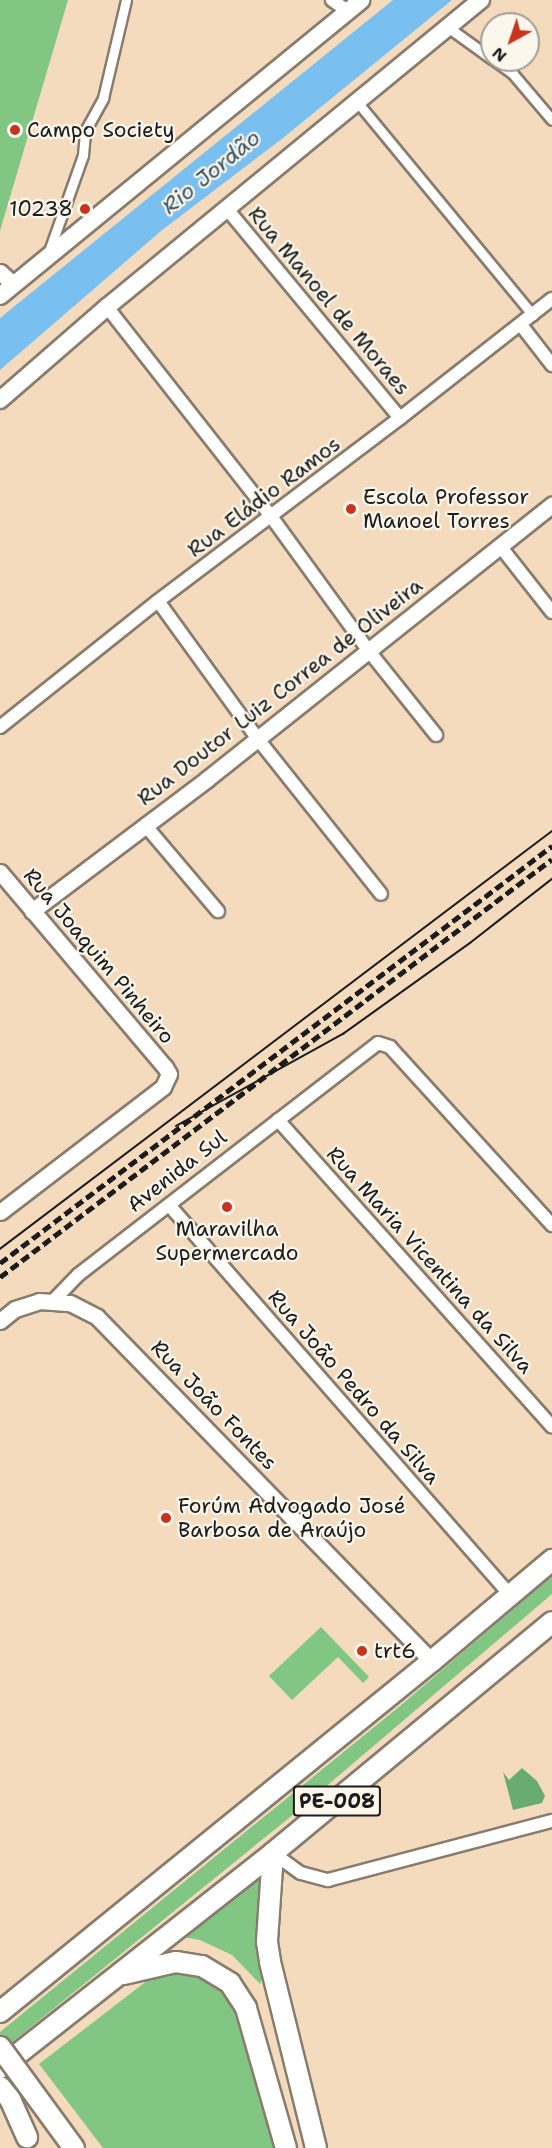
<!DOCTYPE html>
<meta charset="utf-8">
<style>
body{margin:0}
#map{position:relative;width:552px;height:2148px;overflow:hidden;background:#f4dbbe;font-family:"Shantell Sans",sans-serif}
div>[style]{position:absolute}
.green>*{inset:0;background:#81c783}
.forest>*{inset:0;background:#68ac71}
.water>*{inset:0;background:#79c0f1}
.roads{filter:drop-shadow(2px 0 #887c6d) drop-shadow(-2px 0 #887c6d) drop-shadow(0 2px #887c6d) drop-shadow(0 -2px #887c6d)}
.pedestrian>*{height:9px;margin:-4.5px;padding:0 4.5px;transform-origin:4.5px;border-radius:4.5px;background:#fff}
.minor>*{height:12px;margin:-6px;padding:0 6px;transform-origin:6px;border-radius:6px;background:#fff}
.tertiary>*{height:15px;margin:-7.5px;padding:0 7.5px;transform-origin:7.5px;border-radius:7.5px;background:#fff}
.secondary>*{height:16px;margin:-8px;padding:0 8px;transform-origin:8px;border-radius:8px;background:#fff}
.primary>*{height:20px;margin:-10px;padding:0 10px;transform-origin:10px;border-radius:10px;background:#fff}
.trunk>*{height:20px;margin:-10px;padding:0 10px;transform-origin:10px;border-radius:10px;background:#fff}
.tram>*{height:1.5px;margin:-0.75px;padding:0 0.75px;transform-origin:0.75px;border-radius:0.75px;background:#1c1c1c}
.rail>*{height:4.5px;margin-top:-2.25px;transform-origin:0;background:repeating-linear-gradient(90deg,#1c1c1c 0 9px,transparent 0 13.5px)}
.bridges{filter:drop-shadow(2px 0 #887c6d) drop-shadow(-2px 0 #887c6d) drop-shadow(0 2px #887c6d) drop-shadow(0 -2px #887c6d)}
.primary-bridge>*{height:20px;margin:-10px;padding:0 10px;transform-origin:10px;border-radius:10px;background:#fff}
.dots>*{width:16px;height:16px;translate:-50% -50%;box-sizing:border-box;border:3px solid #fbf7ec;border-radius:50%}
span{translate:-50% -50%;white-space:nowrap;text-align:center;line-height:1.15;-webkit-text-stroke:4.5px #fbf7ec;paint-order:stroke}
.shield-label span{padding:2px 4px;background:#fbf7ec;border:2px solid;border-radius:4px;-webkit-text-stroke-width:0}
.shield-label{font-size:20px;color:#1c1c1c;font-weight:700}
.poi-label{font-size:21px;color:#1c1c1c}
.left{translate:0 -50%;text-align:left}
.right{translate:-100% -50%;text-align:right}
.street-label{font-size:21px;color:#1c1c1c}
.water-label{font-size:22px;color:#3d5567;font-style:italic}
.north{position:absolute;left:480px;top:12px;width:60px;height:60px;box-sizing:border-box;background:#fbf7ec;border:2px solid #a29f99;border-radius:50%;rotate:220deg;font-size:16px;font-weight:700;line-height:24px;text-align:center;color:#1c1c1c}
.north::after{content:'';display:block;margin:auto;width:21px;height:27px;background:#c8321e;clip-path:polygon(50% 0,100% 100%,50% 72%,0 100%)}
</style>
<div id="map">
<div class="green">
<div style="clip-path:polygon(0 0,68px 0,0 231px)"></div>
<div style="clip-path:polygon(552px 1576px,552px 1594px,289px 1818px,0 2052px,0 2032px,400px 1706px)"></div>
<div style="clip-path:polygon(321px 1627px,369px 1677px,363px 1683px,338px 1657px,292px 1700px,269px 1676px)"></div>
<div style="clip-path:polygon(267px 1863px,264px 1974px,260px 1984px,232px 1955px,200px 1940px,177px 1936px)"></div>
<div style="clip-path:polygon(166px 1973px,192px 1975px,219px 1988px,241px 2017px,277px 2148px,103px 2148px,39px 2064px,148px 1980px)"></div>
</div>
<div class="forest">
<div style="clip-path:polygon(522px 1768px,537px 1781px,545px 1796px,542px 1803px,513px 1810px,503px 1772px,509px 1780px)"></div>
</div>
<div class="water">
<div style="clip-path:polygon(393px 0,452px 0,283px 138px,161px 231px,0 370px,0 318px)"></div>
</div>
<div class="roads">
<div class="pedestrian">
<div style="left:449px;top:28px;width:53px;rotate:35.8deg"></div>
<div style="left:494px;top:60px;width:24px;rotate:36deg"></div>
<div style="left:513px;top:74px;width:60px;rotate:49.7deg"></div>
<div style="left:358px;top:103px;width:275px;rotate:50.5deg"></div>
<div style="left:48px;top:254px;width:105px;rotate:-70.5deg"></div>
<div style="left:83px;top:155px;width:24px;rotate:-85deg"></div>
<div style="left:85px;top:131px;width:38px;rotate:-61deg"></div>
<div style="left:103px;top:98px;width:101px;rotate:-76.8deg"></div>
</div>
<div class="minor">
<div style="left:332px;top:0;width:19px;rotate:35deg"></div>
<div style="left:227px;top:209px;width:271px;rotate:50.4deg"></div>
<div style="left:107px;top:307px;width:264px;rotate:51.9deg"></div>
<div style="left:270px;top:515px;width:167px;rotate:54deg"></div>
<div style="left:368px;top:650px;width:109px;rotate:51.3deg"></div>
<div style="left:521px;top:325px;width:51px;rotate:52.2deg"></div>
<div style="left:500px;top:546px;width:84px;rotate:51.8deg"></div>
<div style="left:158px;top:601px;width:169px;rotate:54.1deg"></div>
<div style="left:257px;top:738px;width:199px;rotate:51.5deg"></div>
<div style="left:0;top:727px;width:202px;rotate:-38.6deg"></div>
<div style="left:158px;top:601px;width:303px;rotate:-37.1deg"></div>
<div style="left:400px;top:418px;width:193px;rotate:-38.1deg"></div>
<div style="left:145px;top:825px;width:113px;rotate:49.7deg"></div>
<div style="left:278px;top:1120px;width:411px;rotate:48.2deg"></div>
<div style="left:169px;top:1205px;width:519px;rotate:48.82deg"></div>
<div style="left:53px;top:1301px;width:36px;rotate:-46deg"></div>
<div style="left:78px;top:1275px;width:379px;rotate:-37.7deg"></div>
<div style="left:378px;top:1043px;width:13px;rotate:18deg"></div>
<div style="left:390px;top:1047px;width:241px;rotate:47.7deg"></div>
<div style="left:273px;top:1853px;width:34px;rotate:36deg"></div>
<div style="left:301px;top:1873px;width:28px;rotate:15deg"></div>
<div style="left:328px;top:1880px;width:232px;rotate:-14.8deg"></div>
</div>
<div class="tertiary">
<div style="left:0;top:272px;width:18px;rotate:43deg"></div>
<div style="left:0;top:872px;width:255px;rotate:49.8deg"></div>
<div style="left:165px;top:1067px;width:8px;rotate:60deg"></div>
<div style="left:169px;top:1074px;width:14px;rotate:115deg"></div>
<div style="left:163px;top:1087px;width:205px;rotate:142.5deg"></div>
<div style="left:32px;top:911px;width:219px;rotate:-37deg"></div>
<div style="left:207px;top:779px;width:441px;rotate:-38.5deg"></div>
<div style="left:0;top:1321px;width:19px;rotate:-39deg"></div>
<div style="left:15px;top:1309px;width:25px;rotate:-18deg"></div>
<div style="left:39px;top:1301px;width:31px;rotate:4deg"></div>
<div style="left:70px;top:1303px;width:30px;rotate:27deg"></div>
<div style="left:97px;top:1317px;width:480px;rotate:45.8deg"></div>
</div>
<div class="secondary">
<div style="left:0;top:296px;width:467px;rotate:-39.3deg"></div>
<div style="left:0;top:400px;width:142px;rotate:-41deg"></div>
<div style="left:107px;top:307px;width:484px;rotate:-39.4deg"></div>
</div>
<div class="primary">
<div style="left:0;top:2087px;width:16px;rotate:50deg"></div>
<div style="left:10px;top:2099px;width:42px;rotate:65.9deg"></div>
</div>
<div class="trunk">
<div style="left:273px;top:1853px;width:89px;rotate:93.9deg"></div>
<div style="left:267px;top:1942px;width:20px;rotate:81deg"></div>
<div style="left:270px;top:1962px;width:192px;rotate:76.1deg"></div>
<div style="left:124px;top:1974px;width:53px;rotate:-13deg"></div>
<div style="left:176px;top:1962px;width:26px;rotate:9deg"></div>
<div style="left:202px;top:1966px;width:33px;rotate:31deg"></div>
<div style="left:230px;top:1983px;width:30px;rotate:57deg"></div>
<div style="left:246px;top:2008px;width:146px;rotate:74.1deg"></div>
<div style="left:0;top:2012px;width:557px;rotate:-39.09deg"></div>
<div style="left:432px;top:1661px;width:157px;rotate:-40.1deg"></div>
<div style="left:0;top:2068px;width:347px;rotate:-38.2deg"></div>
<div style="left:273px;top:1853px;width:362px;rotate:-39.6deg"></div>
</div>
</div>
<div class="tram">
<div style="left:176px;top:1126px;width:191px;rotate:-28.9deg"></div>
<div style="left:343px;top:1034px;width:156px;rotate:-35.6deg"></div>
<div style="left:470px;top:943px;width:104px;rotate:-38deg"></div>
<div style="left:0;top:1249px;width:692px;rotate:-37.13deg"></div>
</div>
<div class="rail">
<div style="left:0;top:1263px;width:692px;rotate:-37.07deg"></div>
<div style="left:0;top:1277px;width:692px;rotate:-37.13deg"></div>
</div>
<div class="bridges">
<div class="primary-bridge">
<div style="left:0;top:2047px;width:125px;rotate:53.8deg"></div>
</div>
</div>
<div class="dots">
<div style="left:15px;top:130px;background:#c8321e"></div>
<div style="left:85px;top:209px;background:#c8321e"></div>
<div style="left:351px;top:509px;background:#c8321e"></div>
<div style="left:227px;top:1207px;background:#c8321e"></div>
<div style="left:166px;top:1518px;background:#c8321e"></div>
<div style="left:362px;top:1651px;background:#c8321e"></div>
</div>
<div class="shield-label">
<span style="left:337px;top:1801px">PE-008</span>
</div>
<div class="poi-label">
<span class="left" style="left:27px;top:130px">Campo Society</span>
<span class="right" style="left:73px;top:209px">10238</span>
<span class="left" style="left:363px;top:509px">Escola Professor<br>Manoel Torres</span>
<span style="left:227px;top:1241px">Maravilha<br>Supermercado</span>
<span class="left" style="left:178px;top:1518px">Forúm Advogado José<br>Barbosa de Araújo</span>
<span class="left" style="left:374px;top:1651px">trt6</span>
</div>
<div class="street-label">
<span style="left:329px;top:301px;rotate:50deg">Rua Manoel de Moraes</span>
<span style="left:264px;top:497px;rotate:-37deg">Rua Eládio Ramos</span>
<span style="left:280px;top:692px;rotate:-38deg">Rua Doutor Luiz Correa de Oliveira</span>
<span style="left:99px;top:956px;rotate:50deg">Rua Joaquim Pinheiro</span>
<span style="left:177px;top:1171px;rotate:-38deg">Avenida Sul</span>
<span style="left:430px;top:1260px;rotate:48deg">Rua Maria Vicentina da Silva</span>
<span style="left:354px;top:1387px;rotate:49deg">Rua João Pedro da Silva</span>
<span style="left:214px;top:1405px;rotate:46deg">Rua João Fontes</span>
</div>
<div class="water-label">
<span style="left:211px;top:172px;rotate:-39deg">Rio Jordão</span>
</div>
<div class="north">N</div>
</div>
